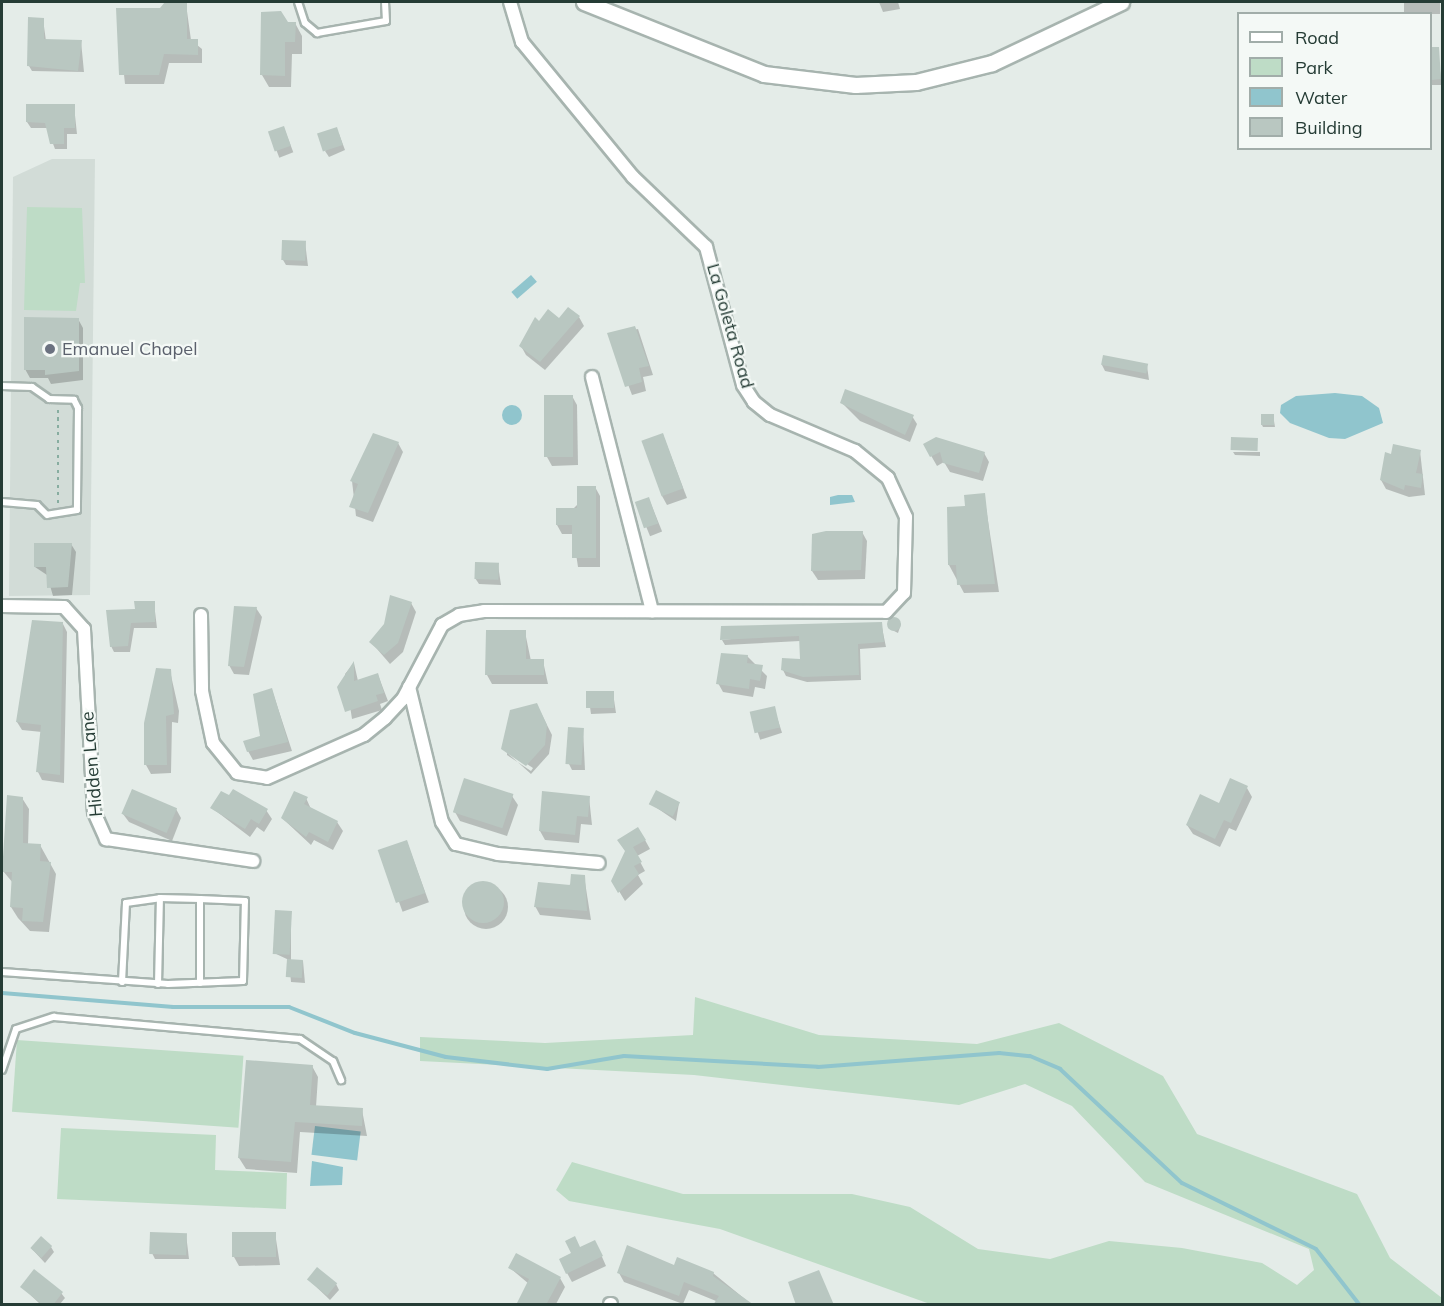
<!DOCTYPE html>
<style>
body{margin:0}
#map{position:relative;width:1444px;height:1306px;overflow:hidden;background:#e4ece8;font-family:Mulish,sans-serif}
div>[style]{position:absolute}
.built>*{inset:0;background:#d2dcd7}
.green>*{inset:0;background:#bedcc6;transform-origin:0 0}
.water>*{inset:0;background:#90c5cd;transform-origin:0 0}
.round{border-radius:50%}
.shadow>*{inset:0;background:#0003;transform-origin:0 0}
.stream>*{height:4px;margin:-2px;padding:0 2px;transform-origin:2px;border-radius:2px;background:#90c5cd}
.building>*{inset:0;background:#b9c7c1;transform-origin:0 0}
.path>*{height:2px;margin-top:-1px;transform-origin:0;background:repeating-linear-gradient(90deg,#87ada0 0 3px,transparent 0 7.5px)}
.roads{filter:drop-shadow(2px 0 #a7b4af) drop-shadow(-2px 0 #a7b4af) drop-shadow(0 2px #a7b4af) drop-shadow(0 -2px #a7b4af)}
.service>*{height:6px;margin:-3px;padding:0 3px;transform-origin:3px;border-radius:3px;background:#fff}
.minor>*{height:12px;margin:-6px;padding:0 6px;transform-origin:6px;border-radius:6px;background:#fff}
.tertiary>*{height:15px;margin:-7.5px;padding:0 7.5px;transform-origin:7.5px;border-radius:7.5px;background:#fff}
.dots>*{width:16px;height:16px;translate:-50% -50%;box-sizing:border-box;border:3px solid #f4f9f6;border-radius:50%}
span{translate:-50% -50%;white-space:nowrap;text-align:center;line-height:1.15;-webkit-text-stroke:4.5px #f4f9f6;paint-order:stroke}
.street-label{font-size:18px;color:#253c35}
.worship-label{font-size:18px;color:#5b616d}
.left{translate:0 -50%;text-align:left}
.frame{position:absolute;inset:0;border:3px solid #253c35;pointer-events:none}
.legend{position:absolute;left:1237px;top:12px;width:195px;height:138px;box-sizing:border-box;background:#f4f9f6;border:2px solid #a1ada9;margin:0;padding:8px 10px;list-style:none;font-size:18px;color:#253c35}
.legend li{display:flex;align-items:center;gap:12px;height:30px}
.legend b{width:30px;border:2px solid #a1ada9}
</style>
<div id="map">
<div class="built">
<div style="clip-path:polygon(52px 159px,95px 159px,90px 595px,9px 596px,13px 177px)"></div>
</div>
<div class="green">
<div style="clip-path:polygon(27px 207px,82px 208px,85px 283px,80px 283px,76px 311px,24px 310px)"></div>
<div style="clip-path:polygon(695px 997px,819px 1035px,977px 1044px,1059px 1023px,1163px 1076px,1197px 1134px,1357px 1194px,1390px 1258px,1442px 1298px,1442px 1304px,930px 1304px,720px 1229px,569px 1201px,556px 1190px,572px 1162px,683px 1194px,852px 1194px,910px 1207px,978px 1249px,1050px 1259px,1109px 1241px,1182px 1248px,1262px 1263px,1297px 1285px,1314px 1270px,1309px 1249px,1145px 1182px,1072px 1106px,1025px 1084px,959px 1105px,694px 1075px,420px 1061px,420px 1037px,545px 1043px,693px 1035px)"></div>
<div style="left:17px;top:1040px;width:227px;height:72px;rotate:4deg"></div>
<div style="clip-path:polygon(61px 1128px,216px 1135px,215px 1170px,287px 1173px,286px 1209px,57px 1199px)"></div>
</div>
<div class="water">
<div style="left:531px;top:275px;width:9px;height:26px;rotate:49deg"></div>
<div style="clip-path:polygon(1335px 393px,1362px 396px,1379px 408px,1383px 423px,1345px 439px,1329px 438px,1290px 423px,1280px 413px,1281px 405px,1296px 396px)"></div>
<div class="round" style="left:502px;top:405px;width:20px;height:20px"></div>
<div style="clip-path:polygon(838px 495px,852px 495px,855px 502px,830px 505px,830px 497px)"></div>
<div style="left:315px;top:1126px;width:46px;height:29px;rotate:7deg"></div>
<div style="clip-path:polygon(312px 1161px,343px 1167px,342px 1185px,310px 1186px)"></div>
</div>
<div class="shadow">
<div style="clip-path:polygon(165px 2px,186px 4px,191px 40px,202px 49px,202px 63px,169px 63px,164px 84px,125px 84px,117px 10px,160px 10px)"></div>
<div style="clip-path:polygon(879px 2px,898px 2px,900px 9px,883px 12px)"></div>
<div style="left:1404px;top:2px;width:36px;height:12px"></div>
<div style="clip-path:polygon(43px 19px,46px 41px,81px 41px,84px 72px,32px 71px,29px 66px)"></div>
<div style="clip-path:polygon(287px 23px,295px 23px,302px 36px,302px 54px,292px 54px,291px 87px,269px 87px,262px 75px)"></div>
<div style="clip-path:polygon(1439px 64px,1442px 85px,1430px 85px,1430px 65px)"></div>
<div style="clip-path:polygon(74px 106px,77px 134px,67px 134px,67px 149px,55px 149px,47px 128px,31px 128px,27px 122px)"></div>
<div style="left:284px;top:128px;width:26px;height:15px;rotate:69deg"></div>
<div style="clip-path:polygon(339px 134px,345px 150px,329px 157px,325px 151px)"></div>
<div style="clip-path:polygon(305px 242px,308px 266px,286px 265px,283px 260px)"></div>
<div style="clip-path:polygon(579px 317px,584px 326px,545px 370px,526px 355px,521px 346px,540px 323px)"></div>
<div style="clip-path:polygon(78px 319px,83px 328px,83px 380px,51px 384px,48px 378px,30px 378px,25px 369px)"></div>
<div style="clip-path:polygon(638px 329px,653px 375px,643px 377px,646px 391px,632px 395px,609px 334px)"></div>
<div style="clip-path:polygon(1102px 365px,1147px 366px,1149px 380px,1105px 371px)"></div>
<div style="clip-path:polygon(572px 396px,577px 405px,578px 465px,552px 466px,547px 457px,545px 397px)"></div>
<div style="clip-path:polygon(842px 403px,912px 416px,917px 424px,910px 442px,860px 421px)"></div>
<div style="clip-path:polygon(1273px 415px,1275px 427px,1263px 427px,1262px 425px)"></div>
<div style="clip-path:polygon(663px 435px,687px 498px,667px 505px,662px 496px)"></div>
<div style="clip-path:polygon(398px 443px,403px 452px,373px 522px,356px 516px,352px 481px)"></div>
<div style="clip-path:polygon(925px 445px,984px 453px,989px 462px,983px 481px,950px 472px,944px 462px,937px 466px)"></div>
<div style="clip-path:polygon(1420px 451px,1425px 495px,1409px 497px,1386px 489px,1381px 480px,1393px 455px)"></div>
<div style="clip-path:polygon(1233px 452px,1260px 452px,1260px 456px,1235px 455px)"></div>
<div style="clip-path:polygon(595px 487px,600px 496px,600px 567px,578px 567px,573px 534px,562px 534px,557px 525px)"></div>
<div style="clip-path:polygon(984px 495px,999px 592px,964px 593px,949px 565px,967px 507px)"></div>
<div style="left:649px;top:499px;width:35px;height:13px;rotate:68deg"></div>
<div style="clip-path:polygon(862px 532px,867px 541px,865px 579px,818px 580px,812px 571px)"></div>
<div style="clip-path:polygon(71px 544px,76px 552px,72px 595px,53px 596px,47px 575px,35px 567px)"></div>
<div style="clip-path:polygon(498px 565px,501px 585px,479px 584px,475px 578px)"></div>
<div style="clip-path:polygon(154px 603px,157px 628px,134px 628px,130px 652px,114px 652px,111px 646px,136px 611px)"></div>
<div style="clip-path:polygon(411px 603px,416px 612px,403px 652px,390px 664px,371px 642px)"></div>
<div style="clip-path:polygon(256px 608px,262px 617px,249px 675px,234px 674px,229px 665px)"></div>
<div style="clip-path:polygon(893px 619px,901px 624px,898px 633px,888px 628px)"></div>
<div style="clip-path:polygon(881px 623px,886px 647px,860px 649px,861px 680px,807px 682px,786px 676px,783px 670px,801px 661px,800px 641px,725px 645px,722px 640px)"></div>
<div style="clip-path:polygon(63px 624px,67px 632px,64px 783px,42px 780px,38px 772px,42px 732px,22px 730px,17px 722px)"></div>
<div style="clip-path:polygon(525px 632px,531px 661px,543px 661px,548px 684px,492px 684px,487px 675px)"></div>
<div style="clip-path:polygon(747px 656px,767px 676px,765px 689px,755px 687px,753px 697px,723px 692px,718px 683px)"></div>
<div style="clip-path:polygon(354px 663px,358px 681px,378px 675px,388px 701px,380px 704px,382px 710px,352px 719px,345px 674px)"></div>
<div style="clip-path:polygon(170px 671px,179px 711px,178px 723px,172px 722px,171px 773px,151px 774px,146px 765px)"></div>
<div style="clip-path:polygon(272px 690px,292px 751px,253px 760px,248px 751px,261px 737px)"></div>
<div style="clip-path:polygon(588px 693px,613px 693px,616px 713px,591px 714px)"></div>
<div style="left:774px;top:708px;width:26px;height:23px;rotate:72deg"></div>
<div style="clip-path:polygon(evenodd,541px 713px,552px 735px,549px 754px,531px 774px,503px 749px,541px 713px,507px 751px,533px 768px,531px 771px,507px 755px,507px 751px)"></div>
<div style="clip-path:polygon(583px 729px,585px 770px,572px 770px,569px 764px)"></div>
<div style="clip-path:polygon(1247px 788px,1252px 797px,1236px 831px,1229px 828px,1220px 847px,1193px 834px,1187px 825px)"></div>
<div style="clip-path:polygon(512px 796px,518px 805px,507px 836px,460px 821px,455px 812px)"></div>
<div style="clip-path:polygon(589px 797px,592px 825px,581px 824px,579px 843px,545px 840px,540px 831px)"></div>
<div style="clip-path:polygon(22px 798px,29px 809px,28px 845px,40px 845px,56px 874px,49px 932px,30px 931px,18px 918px,11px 907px,13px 883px,3px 871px)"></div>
<div style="clip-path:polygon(306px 798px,311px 809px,337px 822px,343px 831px,333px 850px,314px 840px,311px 845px,282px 818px)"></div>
<div style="clip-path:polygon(679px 803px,676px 821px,651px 804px)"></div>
<div style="clip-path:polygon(212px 808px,266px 810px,272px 819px,264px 832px,257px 827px,250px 837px)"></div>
<div style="clip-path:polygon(176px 809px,181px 818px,172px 841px,129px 822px,123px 814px)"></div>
<div style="clip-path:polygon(645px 840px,650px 849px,637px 856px,645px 871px,638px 875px,643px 884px,625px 901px,613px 881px,626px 852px,619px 841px)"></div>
<div style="left:407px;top:842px;width:64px;height:28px;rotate:70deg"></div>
<div style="clip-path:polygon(584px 876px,591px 920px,540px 915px,535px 906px)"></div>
<div class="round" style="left:464px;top:885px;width:44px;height:44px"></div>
<div style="clip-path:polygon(291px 913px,291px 961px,303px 961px,305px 983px,291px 982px,289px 960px,274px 953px)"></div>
<div style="clip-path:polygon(312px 1066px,318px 1077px,316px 1107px,362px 1110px,367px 1136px,300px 1132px,297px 1173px,246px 1169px,239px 1158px)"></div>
<div style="clip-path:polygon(275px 1233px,280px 1265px,239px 1266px,234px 1257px)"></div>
<div style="clip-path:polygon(186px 1234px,189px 1259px,155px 1259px,152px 1253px)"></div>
<div style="clip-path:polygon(51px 1247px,54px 1252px,45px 1263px,32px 1249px)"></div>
<div style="clip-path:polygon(580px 1248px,599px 1250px,606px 1266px,572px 1282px,567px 1273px)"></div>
<div style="clip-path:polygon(675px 1267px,713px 1273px,751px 1304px,716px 1301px,689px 1290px,683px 1304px,624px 1282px,619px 1273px)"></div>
<div style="clip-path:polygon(510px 1268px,560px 1278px,565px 1287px,556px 1304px,518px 1304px,529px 1284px)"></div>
<div style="clip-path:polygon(309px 1280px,336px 1284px,339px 1290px,330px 1300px)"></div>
<div style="clip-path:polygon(22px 1287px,61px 1293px,65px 1298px,60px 1304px,40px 1304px)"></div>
</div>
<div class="stream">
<div style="left:2px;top:993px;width:172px;rotate:4.7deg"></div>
<div style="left:173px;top:1007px;width:116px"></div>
<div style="left:289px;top:1007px;width:71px;rotate:21.5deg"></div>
<div style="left:355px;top:1033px;width:94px;rotate:14.8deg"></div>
<div style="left:446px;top:1057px;width:102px;rotate:6.8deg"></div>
<div style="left:547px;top:1069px;width:78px;rotate:-9.6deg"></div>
<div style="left:624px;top:1056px;width:194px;rotate:3.2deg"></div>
<div style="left:818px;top:1067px;width:182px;rotate:-4.4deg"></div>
<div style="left:999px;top:1053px;width:31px;rotate:6deg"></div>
<div style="left:1030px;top:1056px;width:33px;rotate:23deg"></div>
<div style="left:1060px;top:1069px;width:167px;rotate:43.1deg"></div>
<div style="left:1182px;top:1183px;width:149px;rotate:26.2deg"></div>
<div style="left:1316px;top:1249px;width:70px;rotate:52deg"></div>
</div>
<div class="building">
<div style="clip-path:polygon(165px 2px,187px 3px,187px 39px,198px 39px,198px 55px,164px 54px,159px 75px,119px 75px,116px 8px,160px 8px)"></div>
<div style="clip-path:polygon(281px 11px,288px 22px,296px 22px,295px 42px,285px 42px,285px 76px,260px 75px,261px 12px)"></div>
<div style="clip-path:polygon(28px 17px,44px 18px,44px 39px,82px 40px,78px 71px,27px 66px)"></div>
<div style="clip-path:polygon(1431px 47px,1439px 47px,1441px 79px,1431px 80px)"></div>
<div style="clip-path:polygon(26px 104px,75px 104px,75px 128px,64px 128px,64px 144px,50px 144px,45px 123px,26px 122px)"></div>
<div style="left:284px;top:126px;width:21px;height:17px;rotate:71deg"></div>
<div style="left:337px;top:127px;width:19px;height:21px;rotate:72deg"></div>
<div style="left:282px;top:240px;width:24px;height:20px;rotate:2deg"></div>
<div style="clip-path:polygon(568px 307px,580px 316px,540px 362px,519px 346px,535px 317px,539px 321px,548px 309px,559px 318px)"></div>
<div style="clip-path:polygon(24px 317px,79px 318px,79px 371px,45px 375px,45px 370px,24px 370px)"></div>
<div style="clip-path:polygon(635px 326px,649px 366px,639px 368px,642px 382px,625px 387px,607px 333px)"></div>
<div style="left:1103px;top:355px;width:46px;height:10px;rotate:11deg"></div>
<div style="clip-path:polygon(845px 389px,914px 415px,905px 435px,840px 403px)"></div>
<div style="left:544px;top:395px;width:29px;height:62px"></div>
<div style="left:1261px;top:414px;width:13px;height:11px"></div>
<div style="clip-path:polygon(373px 433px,399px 442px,368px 513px,349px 507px,358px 484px,350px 481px)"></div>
<div style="left:663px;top:433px;width:59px;height:23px;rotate:70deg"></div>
<div style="clip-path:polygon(936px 437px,985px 452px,979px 473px,943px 463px,940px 452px,930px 457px,923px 444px)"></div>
<div style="left:1231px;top:437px;width:27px;height:13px;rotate:2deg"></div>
<div style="clip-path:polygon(1393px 444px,1421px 450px,1416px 473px,1423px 474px,1421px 488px,1405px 485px,1404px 490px,1380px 480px,1385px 452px,1391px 454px)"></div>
<div style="clip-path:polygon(577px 486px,596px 486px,596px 558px,572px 558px,572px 525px,556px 525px,556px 508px,577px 508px)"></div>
<div style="clip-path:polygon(985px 493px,995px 584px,957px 585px,956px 565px,948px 565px,947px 507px,965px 506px,964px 495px)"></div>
<div style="left:649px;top:497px;width:28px;height:15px;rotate:71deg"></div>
<div style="clip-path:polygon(826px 531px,863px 531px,861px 570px,811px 571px,812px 534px)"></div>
<div style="clip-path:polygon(34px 543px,72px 543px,68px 587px,47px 588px,46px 567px,34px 567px)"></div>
<div style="left:475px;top:562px;width:24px;height:17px;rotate:2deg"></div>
<div style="clip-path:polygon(390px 595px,412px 602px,398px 643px,384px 655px,369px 642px,384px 624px)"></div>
<div style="clip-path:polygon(134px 601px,155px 601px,155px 622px,131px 623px,128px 646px,110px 647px,106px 610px,135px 609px)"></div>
<div style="clip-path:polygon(234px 606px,257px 607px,244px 667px,228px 666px)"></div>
<div class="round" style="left:887px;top:617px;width:14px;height:14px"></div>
<div style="clip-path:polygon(32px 620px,63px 622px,60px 775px,36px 772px,41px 725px,16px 722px)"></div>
<div style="clip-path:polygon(882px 622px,884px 642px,858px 644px,859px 675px,803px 677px,781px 670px,782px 658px,800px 659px,799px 636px,720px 640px,721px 626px)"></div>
<div style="clip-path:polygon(486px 630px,526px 630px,526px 659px,544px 659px,544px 675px,485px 675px)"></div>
<div style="clip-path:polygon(721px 653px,748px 655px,747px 663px,763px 665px,760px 681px,750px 679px,749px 689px,716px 684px)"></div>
<div style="clip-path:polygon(354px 661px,354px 681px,378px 673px,384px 693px,376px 695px,378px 701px,345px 712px,337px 687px)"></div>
<div style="clip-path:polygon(156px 668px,171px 669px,174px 714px,166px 716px,167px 765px,144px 765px,144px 723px)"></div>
<div style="clip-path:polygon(272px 688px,288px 742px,247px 752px,243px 741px,260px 736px,253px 694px)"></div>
<div style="left:614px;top:691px;width:17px;height:28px;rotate:90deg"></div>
<div style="clip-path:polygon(537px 703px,547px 725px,545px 745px,526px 766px,501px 749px,510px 710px)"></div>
<div style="left:775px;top:706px;width:22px;height:26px;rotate:77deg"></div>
<div style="left:568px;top:727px;width:16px;height:37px;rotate:4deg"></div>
<div style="left:464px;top:778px;width:52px;height:36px;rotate:18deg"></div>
<div style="clip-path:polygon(1230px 778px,1248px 786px,1231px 823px,1224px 820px,1215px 839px,1186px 825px,1200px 794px,1219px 803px)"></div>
<div style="left:132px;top:789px;width:49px;height:27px;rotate:23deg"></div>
<div style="clip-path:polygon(233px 789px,268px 809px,259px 824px,251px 819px,245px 829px,210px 808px,221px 791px,229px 795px)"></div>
<div style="left:656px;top:790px;width:27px;height:16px;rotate:27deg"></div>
<div style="clip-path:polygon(294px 791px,308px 797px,304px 804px,338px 821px,328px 842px,309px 832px,306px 837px,281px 818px)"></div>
<div style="clip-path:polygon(542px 791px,590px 796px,588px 817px,577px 816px,575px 835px,539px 831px)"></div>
<div style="clip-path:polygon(7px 795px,23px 797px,23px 843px,41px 844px,40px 861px,51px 862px,43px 922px,22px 921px,23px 908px,10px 907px,12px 872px,2px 872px)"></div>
<div style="clip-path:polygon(638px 827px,646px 840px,633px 847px,642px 862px,634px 866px,639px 874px,618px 893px,611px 881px,625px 851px,617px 840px)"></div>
<div style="left:407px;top:840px;width:56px;height:31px;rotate:71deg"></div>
<div style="clip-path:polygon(571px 874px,585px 875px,587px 911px,534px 907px,538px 882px,570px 885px)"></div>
<div class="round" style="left:462px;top:881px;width:42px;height:42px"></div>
<div style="left:275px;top:910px;width:17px;height:44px;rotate:3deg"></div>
<div style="left:287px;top:959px;width:16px;height:18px;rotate:4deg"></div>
<div style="clip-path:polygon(246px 1060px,313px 1065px,310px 1105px,363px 1108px,362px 1126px,295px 1122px,291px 1162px,238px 1158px)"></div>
<div style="left:150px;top:1232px;width:37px;height:22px;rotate:2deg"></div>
<div style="left:232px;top:1232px;width:44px;height:25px"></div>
<div style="left:41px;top:1236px;width:15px;height:16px;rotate:42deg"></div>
<div style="clip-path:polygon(575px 1236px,580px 1247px,595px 1240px,603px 1256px,566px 1274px,559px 1259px,571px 1253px,565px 1241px)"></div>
<div style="clip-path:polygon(627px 1245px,674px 1265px,677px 1257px,714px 1272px,713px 1276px,754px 1305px,713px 1305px,719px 1296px,684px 1282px,679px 1296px,617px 1273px)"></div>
<div style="clip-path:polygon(516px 1253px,561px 1277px,546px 1305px,516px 1305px,529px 1279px,508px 1268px)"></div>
<div style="left:317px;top:1267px;width:26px;height:16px;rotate:39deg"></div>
<div style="clip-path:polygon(34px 1269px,63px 1292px,53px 1305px,43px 1305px,20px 1287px)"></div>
<div style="clip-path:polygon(819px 1270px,834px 1305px,796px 1305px,788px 1282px)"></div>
</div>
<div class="path">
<div style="left:58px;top:410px;width:93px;rotate:90deg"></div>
</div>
<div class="roads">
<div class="service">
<div style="left:298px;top:2px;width:22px;rotate:72deg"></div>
<div style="left:305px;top:23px;width:16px;rotate:40deg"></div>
<div style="left:317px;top:33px;width:70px;rotate:-9.9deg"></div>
<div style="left:386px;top:21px;width:19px;rotate:-93deg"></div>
<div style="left:2px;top:386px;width:30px;rotate:2deg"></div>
<div style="left:32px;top:387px;width:21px;rotate:35deg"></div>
<div style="left:49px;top:399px;width:25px;rotate:2deg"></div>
<div style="left:74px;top:400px;width:9px;rotate:63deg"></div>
<div style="left:78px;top:408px;width:102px;rotate:90.6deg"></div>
<div style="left:77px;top:510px;width:30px;rotate:171deg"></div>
<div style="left:47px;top:515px;width:14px;rotate:-135deg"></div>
<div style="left:37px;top:505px;width:35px;rotate:-175deg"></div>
<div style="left:2px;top:972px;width:166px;rotate:4.1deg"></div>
<div style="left:168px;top:984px;width:75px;rotate:-2.3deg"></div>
<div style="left:243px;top:981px;width:80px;rotate:-88.6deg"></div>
<div style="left:245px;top:901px;width:45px;rotate:-177.5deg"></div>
<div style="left:200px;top:899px;width:84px;rotate:90deg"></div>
<div style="left:122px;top:982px;width:79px;rotate:-87.1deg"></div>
<div style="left:126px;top:903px;width:34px;rotate:-8deg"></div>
<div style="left:158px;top:984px;width:86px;rotate:-88.7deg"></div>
<div style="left:160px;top:898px;width:40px;rotate:1.4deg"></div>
<div style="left:2px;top:1070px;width:43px;rotate:-71.1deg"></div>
<div style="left:16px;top:1029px;width:40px;rotate:-18deg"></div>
<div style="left:54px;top:1017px;width:247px;rotate:5.1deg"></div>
<div style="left:300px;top:1039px;width:40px;rotate:34deg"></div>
<div style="left:333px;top:1061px;width:21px;rotate:67deg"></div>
</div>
<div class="minor">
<div style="left:592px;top:377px;width:242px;rotate:75.6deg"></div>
<div style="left:2px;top:606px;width:62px;rotate:0.9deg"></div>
<div style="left:64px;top:607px;width:30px;rotate:48deg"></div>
<div style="left:84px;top:629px;width:183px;rotate:86.9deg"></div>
<div style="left:94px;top:812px;width:30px;rotate:66deg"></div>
<div style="left:106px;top:839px;width:149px;rotate:8.5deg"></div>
<div style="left:201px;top:615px;width:76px;rotate:89.2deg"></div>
<div style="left:202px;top:691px;width:53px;rotate:78.1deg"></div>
<div style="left:213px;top:743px;width:38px;rotate:51deg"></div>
<div style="left:237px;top:773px;width:30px;rotate:9deg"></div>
<div style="left:267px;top:778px;width:106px;rotate:-23.9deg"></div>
<div style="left:364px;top:735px;width:27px;rotate:-39deg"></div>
<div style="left:385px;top:718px;width:26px;rotate:-47deg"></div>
<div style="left:403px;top:699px;width:84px;rotate:-62.2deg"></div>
<div style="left:442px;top:625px;width:20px;rotate:-30deg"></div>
<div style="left:459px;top:615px;width:25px;rotate:-9deg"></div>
<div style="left:484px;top:611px;width:402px;rotate:0.1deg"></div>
<div style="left:886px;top:612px;width:26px;rotate:-47deg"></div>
<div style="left:904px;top:593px;width:76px;rotate:-88.5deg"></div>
<div style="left:906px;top:517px;width:43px;rotate:-114.8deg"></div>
<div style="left:888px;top:478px;width:43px;rotate:-140.7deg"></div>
<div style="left:855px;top:451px;width:92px;rotate:-157deg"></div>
<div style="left:770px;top:415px;width:21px;rotate:-141deg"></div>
<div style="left:754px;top:402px;width:20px;rotate:-123deg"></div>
<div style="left:743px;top:385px;width:143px;rotate:-105deg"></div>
<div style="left:706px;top:247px;width:101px;rotate:-136.2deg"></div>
<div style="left:633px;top:177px;width:175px;rotate:-129.4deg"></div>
<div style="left:522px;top:42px;width:42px;rotate:-106.7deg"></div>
<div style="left:409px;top:687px;width:139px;rotate:76.3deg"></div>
<div style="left:442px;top:822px;width:26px;rotate:58deg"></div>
<div style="left:456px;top:844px;width:43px;rotate:13.4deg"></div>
<div style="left:498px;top:854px;width:101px;rotate:5.1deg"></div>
<div style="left:610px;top:1304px;width:1px"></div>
</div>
<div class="tertiary">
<div style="left:584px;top:2px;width:194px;rotate:21.8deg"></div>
<div style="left:764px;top:74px;width:92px;rotate:6.9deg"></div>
<div style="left:855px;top:85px;width:61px;rotate:-2.8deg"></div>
<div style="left:916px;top:82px;width:78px;rotate:-14deg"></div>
<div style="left:992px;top:63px;width:143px;rotate:-25.3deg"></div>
</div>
</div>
<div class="dots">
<div style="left:50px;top:349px;background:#6b7280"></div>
</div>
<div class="street-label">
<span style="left:730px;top:326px;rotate:74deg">La Goleta Road</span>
<span style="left:92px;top:764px;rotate:-95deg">Hidden Lane</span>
</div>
<div class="worship-label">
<span class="left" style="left:62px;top:349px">Emanuel Chapel</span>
</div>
<div class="frame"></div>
<ul class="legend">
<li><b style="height:8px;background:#fff"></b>Road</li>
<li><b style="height:16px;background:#bedcc6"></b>Park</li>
<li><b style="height:16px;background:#90c5cd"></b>Water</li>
<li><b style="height:16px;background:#b9c7c1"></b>Building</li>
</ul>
</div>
